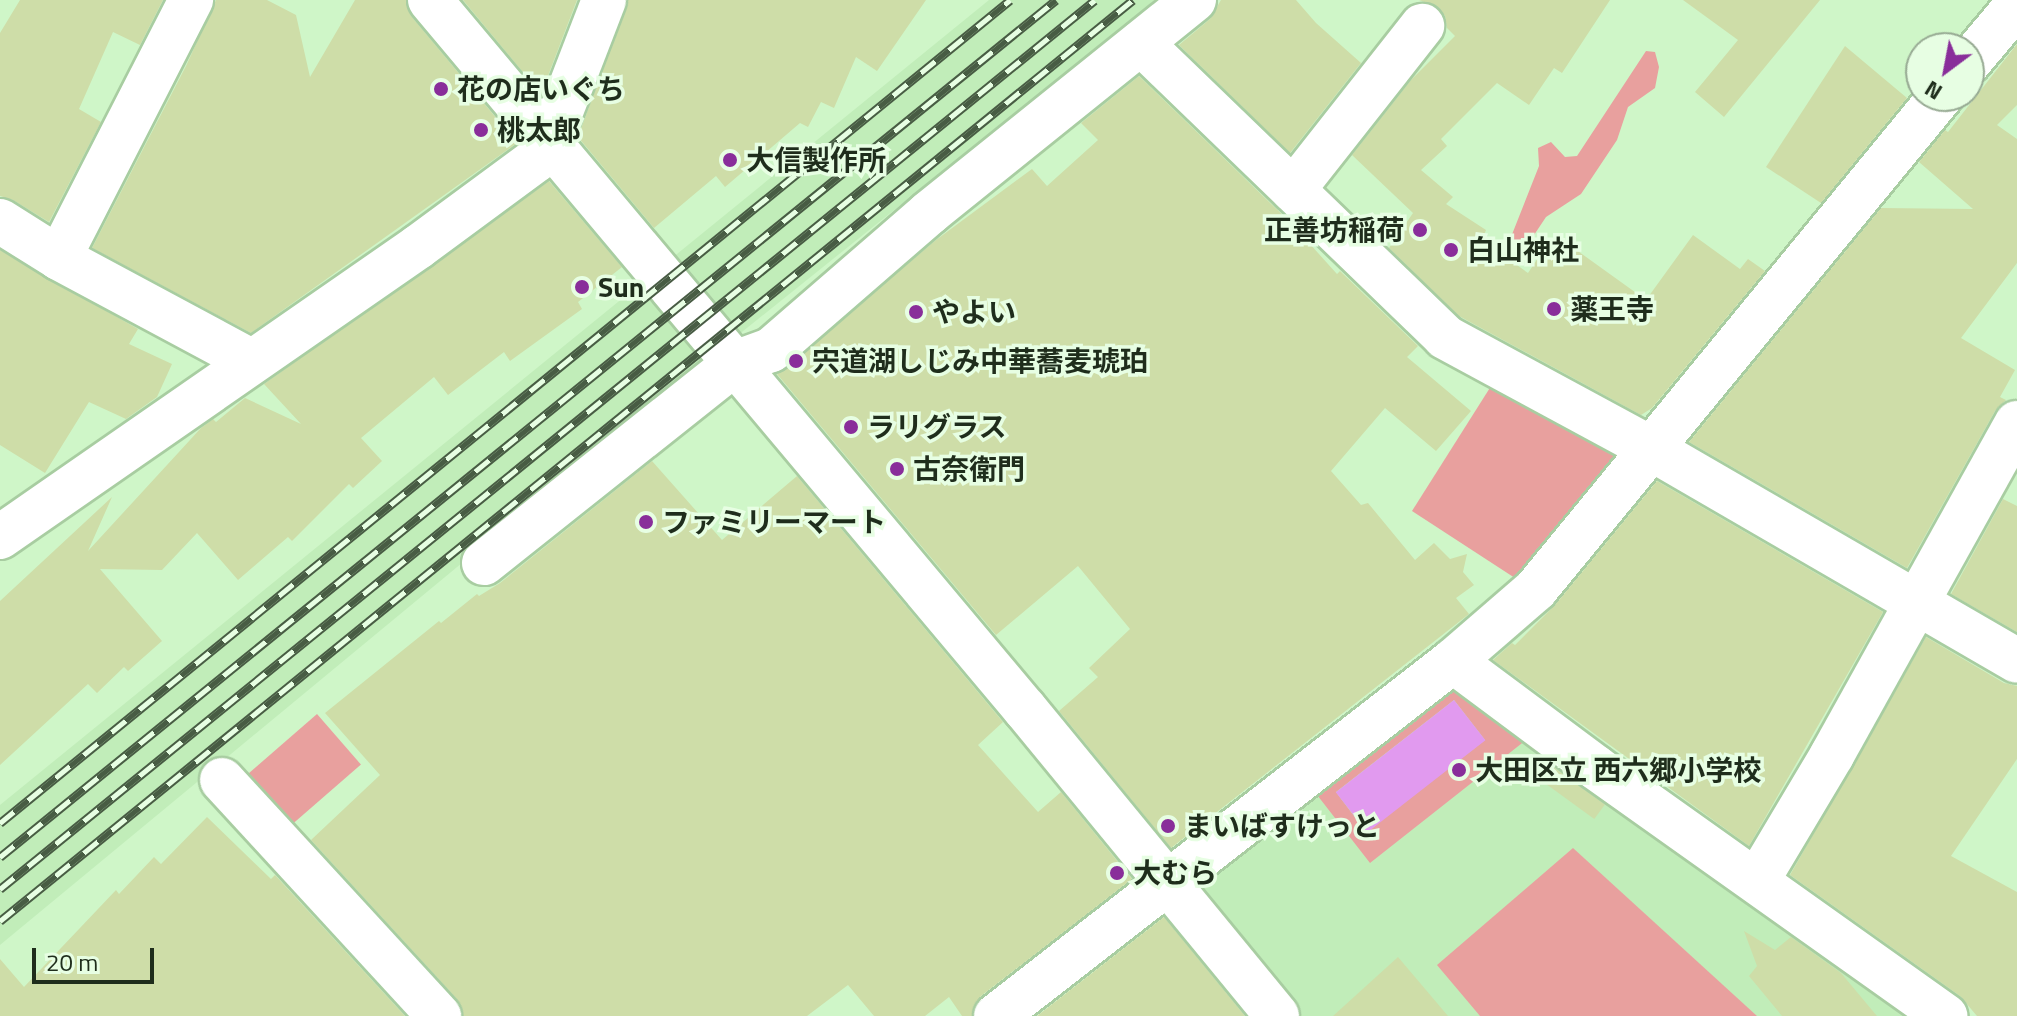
<!DOCTYPE html>
<meta charset="utf-8">
<style>
body{margin:0}
#map{position:relative;width:2017px;height:1016px;overflow:hidden;background:#cff6c8;font-family:"Titillium Web","Noto Sans JP",sans-serif}
div>[style]{position:absolute}
.built>*{inset:0;background:#c1edb9}
.green>*{inset:0;background:#e8a09e;transform-origin:0 0}
.water>*{inset:0;background:#e19aef;transform-origin:0 0}
.building>*{inset:0;background:#cedda8;transform-origin:0 0}
.roads{filter:drop-shadow(2px 0 #a8cda1) drop-shadow(-2px 0 #a8cda1) drop-shadow(0 2px #a8cda1) drop-shadow(0 -2px #a8cda1)}
.minor>*{height:44px;margin:-22px;padding:0 22px;transform-origin:22px;border-radius:22px;background:#fff}
.rail>*{height:9px;margin-top:-4.5px;transform-origin:0;background:repeating-linear-gradient(90deg,#e7fee3 0 18px,#485c44 0 36px);box-sizing:border-box;border-block:2px solid #485c44}
.dots>*{width:22px;height:22px;translate:-50% -50%;box-sizing:border-box;border:4px solid #e7fee3;border-radius:50%}
span{translate:-50% -50%;white-space:nowrap;text-align:center;line-height:1.15;-webkit-text-stroke:7px #e7fee3;paint-order:stroke}
.poi-label{font-size:28px;color:#1f2d1c;font-weight:700}
.left{translate:0 -50%;text-align:left}
.right{translate:-100% -50%;text-align:right}
.north{position:absolute;left:1905px;top:32px;width:80px;height:80px;box-sizing:border-box;background:#e7fee3;border:2px solid #97aa93;border-radius:50%;rotate:212deg;font-size:22px;font-weight:700;line-height:32px;text-align:center;color:#1f2d1c}
.north::after{content:'';display:block;margin:auto;width:28px;height:36px;background:#892e9a;clip-path:polygon(50% 0,100% 100%,50% 72%,0 100%)}
.scale{position:absolute;left:32px;top:948px;width:122px;height:36px;box-sizing:border-box;border:4px solid #1f2d1c;border-top:0;padding-left:10px;font-size:24px;line-height:28px;white-space:nowrap;color:#1f2d1c;-webkit-text-stroke:6px #e7fee3;paint-order:stroke}
</style>
<div id="map">
<div class="built">
<div style="clip-path:polygon(989px 0,1156px 0,722px 348px,0 945px,0 805px)"></div>
<div style="clip-path:polygon(1459px 673px,1922px 1016px,1297px 1016px,1191px 890px)"></div>
</div>
<div class="green">
<div style="clip-path:polygon(1646px 51px,1655px 52px,1659px 67px,1655px 88px,1628px 107px,1617px 140px,1581px 194px,1546px 217px,1486px 307px,1481px 302px,1511px 258px,1511px 237px,1539px 166px,1538px 148px,1551px 142px,1565px 157px,1577px 156px)"></div>
<div style="clip-path:polygon(1493px 383px,1619px 459px,1518px 580px,1412px 511px)"></div>
<div style="clip-path:polygon(evenodd,1458px 679px,1526px 740px,1370px 863px,1314px 791px,1458px 679px,1454px 700px,1485px 740px,1366px 832px,1336px 792px,1454px 700px)"></div>
<div style="left:317px;top:714px;width:67px;height:104px;rotate:49deg"></div>
<div style="clip-path:polygon(1573px 848px,1757px 1016px,1480px 1016px,1437px 965px)"></div>
</div>
<div class="water">
<div style="left:1454px;top:700px;width:51px;height:150px;rotate:52deg"></div>
</div>
<div class="building">
<div style="clip-path:polygon(20px 0,163px 0,140px 45px,113px 32px,79px 109px,101px 122px,49px 222px,13px 200px,0 196px,0 33px)"></div>
<div style="clip-path:polygon(216px 0,267px 0,296px 15px,310px 77px,355px 0,406px 0,411px 16px,517px 143px,251px 333px,92px 248px,186px 66px)"></div>
<div style="clip-path:polygon(463px 0,577px 0,541px 94px)"></div>
<div style="clip-path:polygon(628px 0,926px 0,877px 71px,856px 57px,834px 108px,821px 102px,808px 127px,800px 123px,725px 187px,716px 176px,654px 228px,578px 137px)"></div>
<div style="clip-path:polygon(1221px 0,1296px 0,1316px 23px,1361px 63px,1290px 153px,1179px 45px,1210px 19px)"></div>
<div style="clip-path:polygon(1419px 0,1610px 0,1562px 73px,1554px 68px,1529px 105px,1497px 83px,1441px 139px,1447px 146px,1421px 170px,1453px 197px,1446px 204px,1486px 230px,1482px 240px,1528px 273px,1546px 246px,1567px 261px,1575px 249px,1646px 300px,1693px 235px,1740px 269px,1748px 259px,1765px 271px,1652px 408px,1641px 415px,1459px 316px,1389px 248px,1413px 213px,1352px 155px,1411px 80px,1455px 36px,1447px 28px,1445px 16px,1438px 7px)"></div>
<div style="clip-path:polygon(1683px 0,1820px 0,1724px 117px,1695px 92px,1738px 40px)"></div>
<div style="clip-path:polygon(2017px 44px,2017px 105px,1997px 125px,2017px 139px,2017px 263px,1961px 338px,2015px 370px,2000px 397px,2006px 400px,1995px 411px,1907px 568px,1689px 442px,1881px 208px,1973px 209px,1919px 162px,1945px 130px,1948px 132px)"></div>
<div style="clip-path:polygon(1845px 46px,1907px 98px,1821px 203px,1766px 167px)"></div>
<div style="clip-path:polygon(1139px 76px,1291px 223px,1337px 274px,1340px 271px,1418px 346px,1407px 357px,1471px 411px,1436px 451px,1385px 408px,1331px 471px,1361px 505px,1368px 503px,1415px 560px,1434px 543px,1450px 559px,1467px 554px,1463px 572px,1474px 585px,1456px 598px,1469px 614px,1171px 848px,1059px 711px,1098px 677px,1089px 668px,1130px 629px,1078px 566px,996px 635px,777px 374px,936px 240px,1032px 169px,1047px 186px,1098px 140px,1081px 123px)"></div>
<div style="clip-path:polygon(549px 181px,622px 267px,578px 302px,582px 309px,510px 361px,504px 352px,448px 395px,434px 377px,361px 438px,382px 461px,353px 488px,349px 484px,292px 541px,288px 537px,238px 580px,197px 533px,162px 570px,100px 569px,162px 641px,128px 671px,124px 667px,97px 693px,88px 684px,0 765px,0 601px,112px 497px,88px 551px,201px 428px,213px 419px,216px 422px,245px 398px,301px 424px,264px 384px)"></div>
<div style="clip-path:polygon(0 250px,138px 329px,129px 344px,172px 364px,157px 397px,126px 419px,89px 402px,45px 473px,0 445px)"></div>
<div style="clip-path:polygon(652px 461px,722px 540px,797px 476px,1003px 722px,978px 745px,1038px 812px,1061px 792px,1132px 879px,981px 996px,972px 1016px,962px 1016px,949px 997px,925px 1016px,874px 1016px,848px 985px,807px 1016px,463px 1016px,457px 999px,311px 840px,380px 775px,325px 713px,439px 621px,441px 623px,477px 594px,479px 596px,500px 583px)"></div>
<div style="clip-path:polygon(1657px 481px,1883px 612px,1749px 846px,1493px 660px,1512px 643px,1515px 645px,1555px 605px)"></div>
<div style="clip-path:polygon(2003px 499px,2017px 506px,2017px 632px,1951px 594px)"></div>
<div style="clip-path:polygon(1926px 637px,2004px 683px,2017px 686px,2017px 759px,1951px 856px,2017px 892px,2017px 1016px,1977px 1016px,1960px 996px,1790px 875px)"></div>
<div style="left:1545px;top:761px;width:74px;height:18px;rotate:36deg"></div>
<div style="clip-path:polygon(207px 817px,271px 879px,275px 875px,405px 1016px,0 1016px,0 959px,24px 987px,116px 890px,119px 894px,154px 857px,161px 864px)"></div>
<div style="clip-path:polygon(1164px 917px,1245px 1016px,1037px 1016px)"></div>
<div style="clip-path:polygon(1744px 931px,1775px 950px,1791px 937px,1841px 973px,1877px 1016px,1782px 1016px,1749px 976px,1757px 966px)"></div>
<div style="clip-path:polygon(1398px 957px,1448px 1016px,1333px 1016px)"></div>
</div>
<div class="roads">
<div class="minor">
<div style="left:430px;top:0;width:926px;rotate:50deg"></div>
<div style="left:1025px;top:709px;width:397px;rotate:50.6deg"></div>
<div style="left:1141px;top:43px;width:423px;rotate:44deg"></div>
<div style="left:1445px;top:337px;width:233px;rotate:28.4deg"></div>
<div style="left:1650px;top:448px;width:424px;rotate:30.1deg"></div>
<div style="left:1969px;top:62px;width:75px;rotate:-49.9deg"></div>
<div style="left:1293px;top:190px;width:209px;rotate:-51.8deg"></div>
<div style="left:0;top:221px;width:70px;rotate:32.1deg"></div>
<div style="left:59px;top:258px;width:218px;rotate:28.2deg"></div>
<div style="left:59px;top:258px;width:290px;rotate:-62.9deg"></div>
<div style="left:0;top:537px;width:509px;rotate:-34.75deg"></div>
<div style="left:418px;top:247px;width:147px;rotate:-36.4deg"></div>
<div style="left:536px;top:160px;width:24px;rotate:-55deg"></div>
<div style="left:550px;top:140px;width:150px;rotate:-68.9deg"></div>
<div style="left:484px;top:563px;width:321px;rotate:-38.5deg"></div>
<div style="left:735px;top:363px;width:38px;rotate:-20deg"></div>
<div style="left:771px;top:350px;width:209px;rotate:-40.9deg"></div>
<div style="left:929px;top:213px;width:340px;rotate:-38.8deg"></div>
<div style="left:1453px;top:661px;width:177px;rotate:36.7deg"></div>
<div style="left:1595px;top:767px;width:430px;rotate:35.4deg"></div>
<div style="left:222px;top:780px;width:321px;rotate:47.4deg"></div>
<div style="left:1757px;top:881px;width:147px;rotate:-59.2deg"></div>
<div style="left:1832px;top:755px;width:380px;rotate:-60.9deg"></div>
<div style="left:996px;top:1016px;width:579px;rotate:-37.84deg"></div>
<div style="left:1453px;top:661px;width:110px;rotate:-40.9deg"></div>
<div style="left:1536px;top:589px;width:638px;rotate:-50.6deg"></div>
</div>
</div>
<div class="rail">
<div style="left:0;top:823px;width:1303px;rotate:-39.17deg"></div>
<div style="left:0;top:857px;width:1360px;rotate:-39.06deg"></div>
<div style="left:0;top:889px;width:1410px;rotate:-39.07deg"></div>
<div style="left:0;top:921px;width:1460px;rotate:-39.11deg"></div>
</div>
<div class="dots">
<div style="left:441px;top:89px;background:#892e9a"></div>
<div style="left:481px;top:130px;background:#892e9a"></div>
<div style="left:730px;top:160px;background:#892e9a"></div>
<div style="left:1420px;top:230px;background:#892e9a"></div>
<div style="left:1451px;top:250px;background:#892e9a"></div>
<div style="left:582px;top:287px;background:#892e9a"></div>
<div style="left:1554px;top:309px;background:#892e9a"></div>
<div style="left:916px;top:312px;background:#892e9a"></div>
<div style="left:796px;top:361px;background:#892e9a"></div>
<div style="left:851px;top:427px;background:#892e9a"></div>
<div style="left:897px;top:469px;background:#892e9a"></div>
<div style="left:646px;top:522px;background:#892e9a"></div>
<div style="left:1459px;top:770px;background:#892e9a"></div>
<div style="left:1168px;top:826px;background:#892e9a"></div>
<div style="left:1117px;top:873px;background:#892e9a"></div>
</div>
<div class="poi-label">
<span class="left" style="left:457px;top:89px">花の店いぐち</span>
<span class="left" style="left:497px;top:130px">桃太郎</span>
<span class="left" style="left:746px;top:160px">大信製作所</span>
<span class="right" style="left:1404px;top:230px">正善坊稲荷</span>
<span class="left" style="left:1467px;top:250px">白山神社</span>
<span class="left" style="left:598px;top:287px">Sun</span>
<span class="left" style="left:1570px;top:309px">薬王寺</span>
<span class="left" style="left:932px;top:312px">やよい</span>
<span class="left" style="left:812px;top:361px">宍道湖しじみ中華蕎麦琥珀</span>
<span class="left" style="left:867px;top:427px">ラリグラス</span>
<span class="left" style="left:913px;top:469px">古奈衛門</span>
<span class="left" style="left:662px;top:522px">ファミリーマート</span>
<span class="left" style="left:1475px;top:770px">大田区立 西六郷小学校</span>
<span class="left" style="left:1184px;top:826px">まいばすけっと</span>
<span class="left" style="left:1133px;top:873px">大むら</span>
</div>
<div class="north">N</div>
<div class="scale">20 m</div>
</div>
